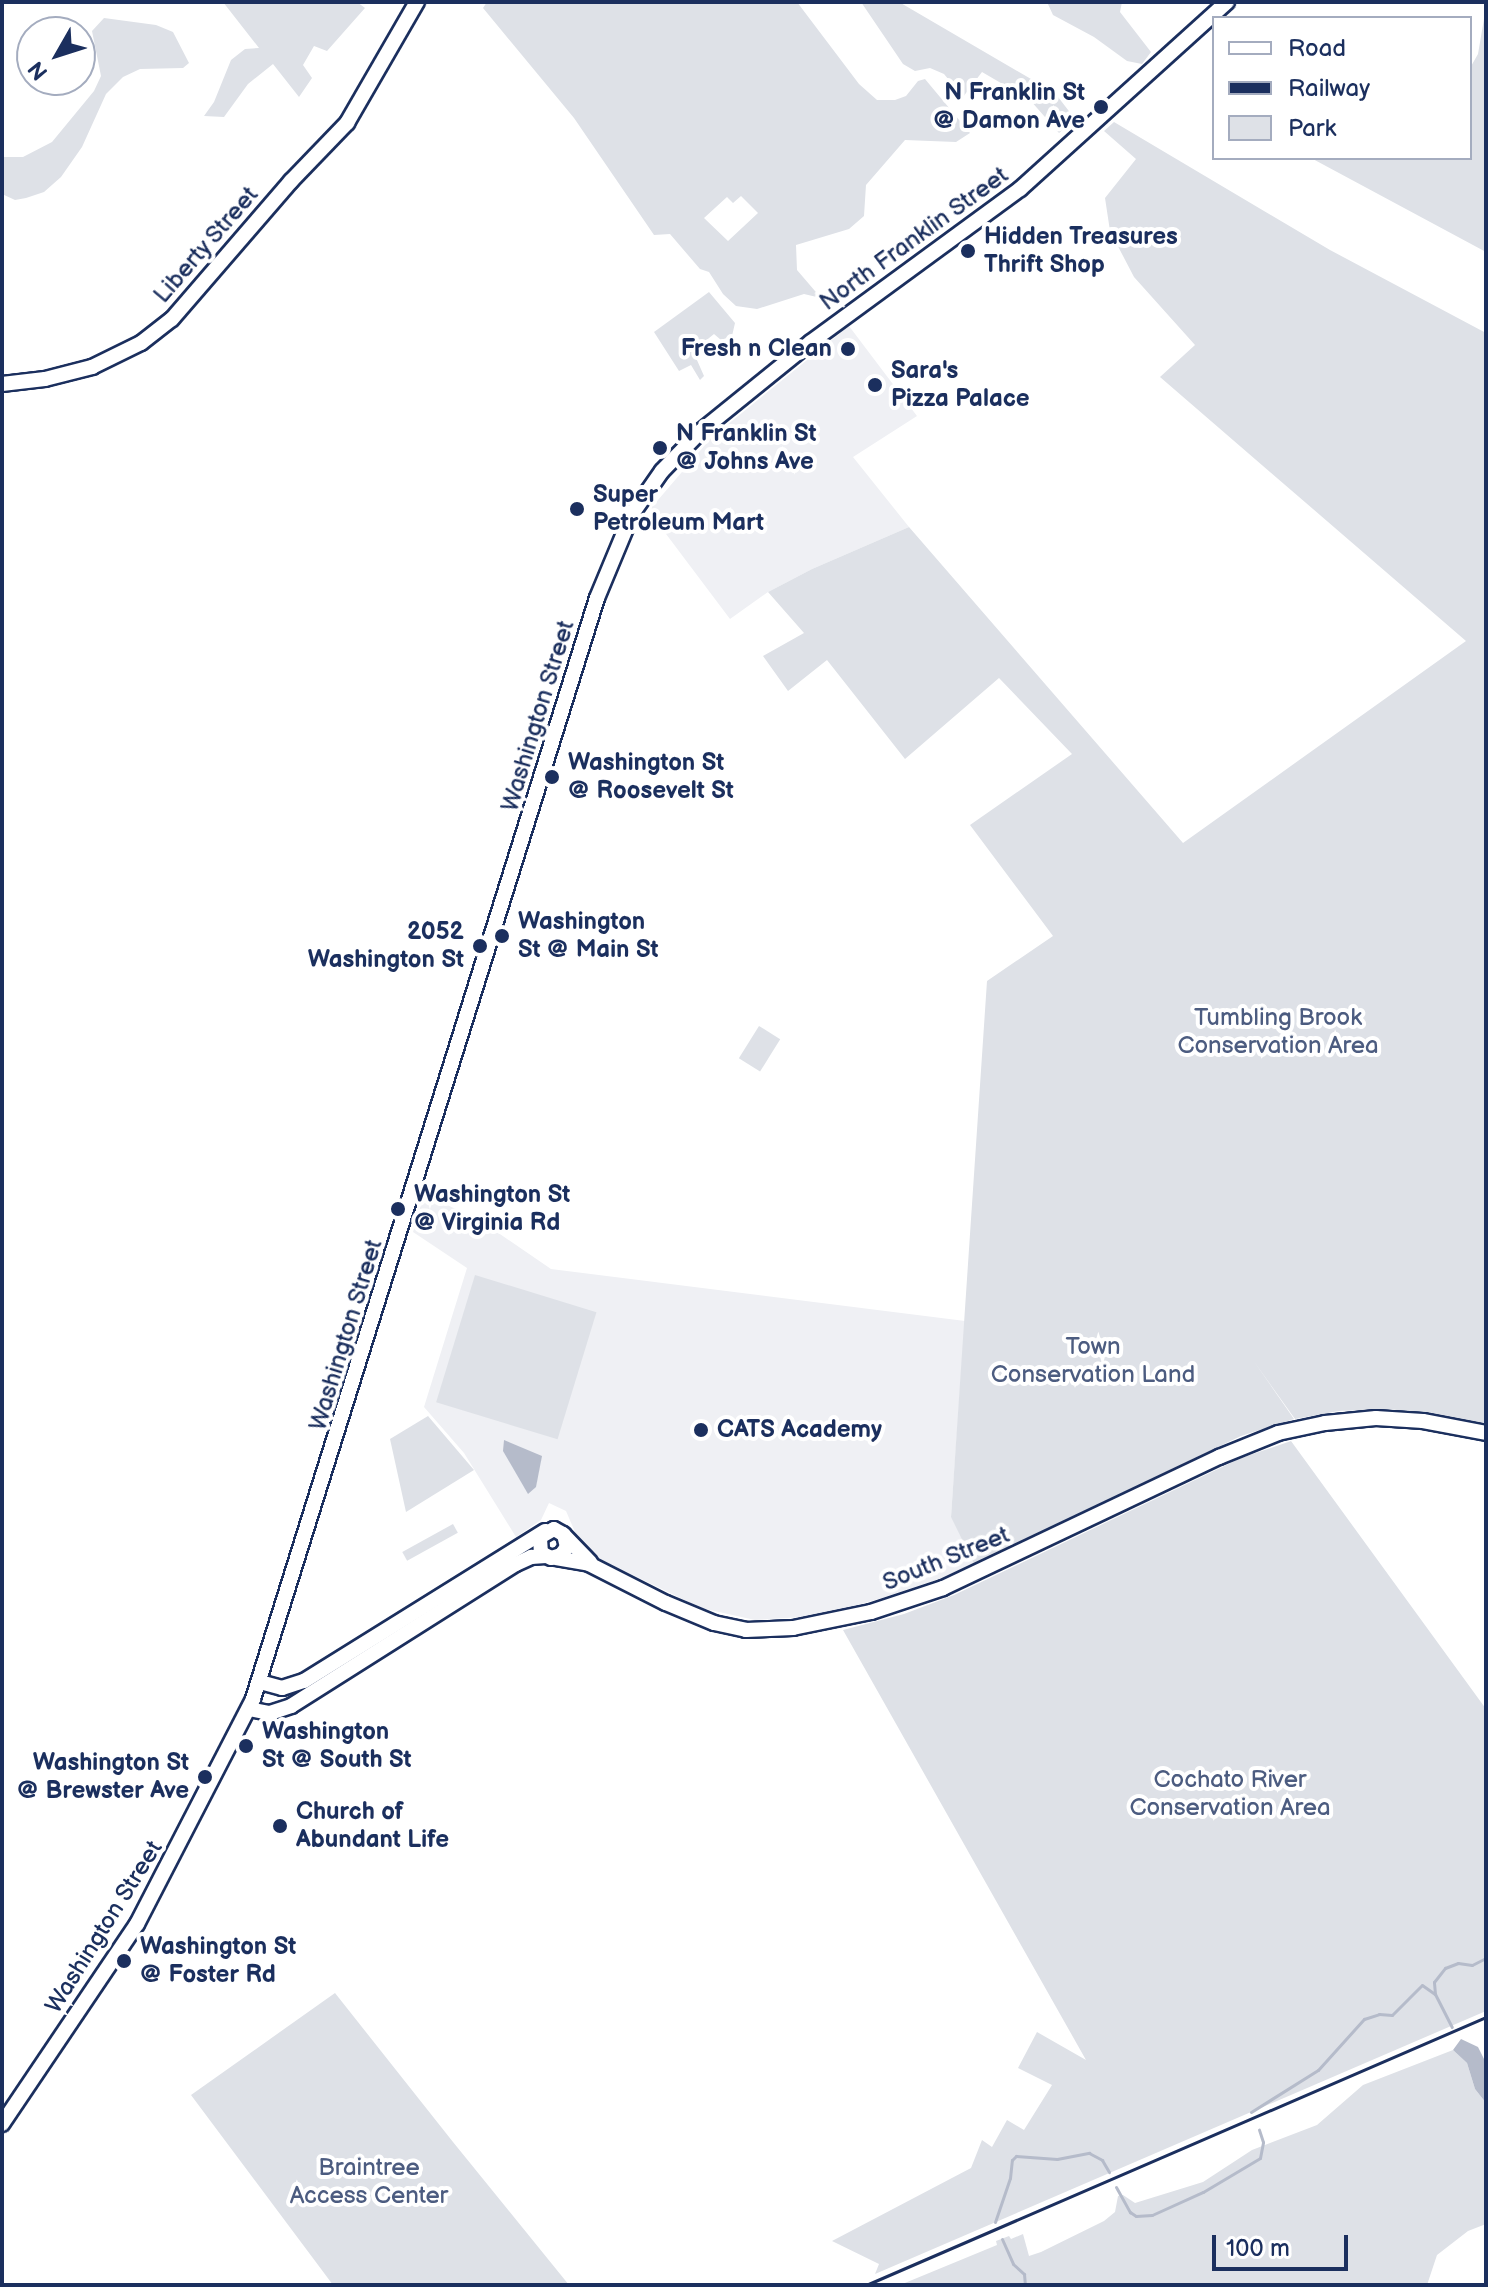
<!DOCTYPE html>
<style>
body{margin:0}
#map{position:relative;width:1488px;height:2287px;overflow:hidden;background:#fff;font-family:"Balsamiq Sans",sans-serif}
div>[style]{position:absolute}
.built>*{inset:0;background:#eff0f4}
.green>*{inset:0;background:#dee1e7;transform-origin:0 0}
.water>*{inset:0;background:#b5bbca}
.stream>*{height:3px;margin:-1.5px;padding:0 1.5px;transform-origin:1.5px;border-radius:1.5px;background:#b5bbca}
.roads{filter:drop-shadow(2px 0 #1b2f5e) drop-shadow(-2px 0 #1b2f5e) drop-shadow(0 2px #1b2f5e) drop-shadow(0 -2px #1b2f5e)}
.secondary>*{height:14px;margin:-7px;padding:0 7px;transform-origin:7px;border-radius:7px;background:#fff}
.rail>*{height:3px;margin:-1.5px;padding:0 1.5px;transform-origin:1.5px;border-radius:1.5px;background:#1b2f5e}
.dots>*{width:22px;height:22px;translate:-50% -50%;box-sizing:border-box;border:4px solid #fff;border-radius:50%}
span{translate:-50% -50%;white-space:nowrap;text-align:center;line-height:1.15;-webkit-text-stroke:8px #fff;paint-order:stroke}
.poi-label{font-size:24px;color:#1b2f5e;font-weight:700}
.right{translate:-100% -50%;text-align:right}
.left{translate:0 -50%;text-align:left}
.street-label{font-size:24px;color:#1b2f5e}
.park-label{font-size:24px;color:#4c5c80}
.frame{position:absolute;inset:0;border:4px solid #1b2f5e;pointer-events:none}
.legend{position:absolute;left:1212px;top:16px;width:260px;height:144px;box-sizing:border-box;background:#fff;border:2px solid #a4acbf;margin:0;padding:10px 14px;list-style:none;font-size:24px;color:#1b2f5e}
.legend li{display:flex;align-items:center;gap:16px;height:40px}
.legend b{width:40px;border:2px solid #a4acbf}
.north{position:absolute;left:16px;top:16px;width:80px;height:80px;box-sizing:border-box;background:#fff;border:2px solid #a4acbf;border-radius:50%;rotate:231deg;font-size:22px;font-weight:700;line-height:32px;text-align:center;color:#1b2f5e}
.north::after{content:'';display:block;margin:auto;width:28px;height:36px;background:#1b2f5e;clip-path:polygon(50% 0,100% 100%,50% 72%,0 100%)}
.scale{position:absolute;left:1212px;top:2235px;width:136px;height:36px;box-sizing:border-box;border:4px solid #1b2f5e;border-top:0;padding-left:10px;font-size:24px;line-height:28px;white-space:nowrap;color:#1b2f5e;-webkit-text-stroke:6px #fff;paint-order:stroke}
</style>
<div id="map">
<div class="built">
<div style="clip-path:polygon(849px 326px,917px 416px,853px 457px,909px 527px,812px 569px,768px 592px,730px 619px,651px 514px,652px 507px,711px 438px)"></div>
<div style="clip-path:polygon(424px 1194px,481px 1221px,551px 1269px,965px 1321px,951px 1516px,974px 1564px,917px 1588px,847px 1608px,802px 1617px,755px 1620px,701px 1608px,602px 1560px,578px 1539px,566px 1511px,549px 1503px,541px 1520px,516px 1537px,464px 1453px,424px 1407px,467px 1268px,413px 1232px)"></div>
</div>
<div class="green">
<div style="clip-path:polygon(223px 2px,357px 2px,365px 8px,327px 51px,314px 46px,303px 65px,312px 78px,299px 97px,273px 64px,248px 84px,224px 117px,204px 116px,214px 102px,231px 60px,245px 49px,259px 48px)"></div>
<div style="clip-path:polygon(evenodd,487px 2px,797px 2px,859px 84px,877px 100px,895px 100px,906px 96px,918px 81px,925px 79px,970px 133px,956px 142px,905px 140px,866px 185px,864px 216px,849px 229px,796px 245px,797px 270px,821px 298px,804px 294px,757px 309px,736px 306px,723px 294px,709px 272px,700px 269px,670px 234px,654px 235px,574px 118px,483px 8px,487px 2px,741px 196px,758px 213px,728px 241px,704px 218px,727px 197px,733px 203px,741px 196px)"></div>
<div style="clip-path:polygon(861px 2px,899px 2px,1055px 93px,1075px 119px,1059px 133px,1030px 100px,982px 72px,963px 97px,944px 74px,930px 68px,915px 71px,903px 64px)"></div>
<div style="clip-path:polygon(1047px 2px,1122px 2px,1120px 12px,1151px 52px,1142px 64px,1127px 61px,1094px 37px,1053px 15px)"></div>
<div style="clip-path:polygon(1486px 7px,1486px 252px,1311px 158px,1470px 158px,1470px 68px,1478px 54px)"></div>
<div style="clip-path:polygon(104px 18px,156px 25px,173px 32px,189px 63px,183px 68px,140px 69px,123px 77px,106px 94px,82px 147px,61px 177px,44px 192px,26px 198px,15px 200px,2px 194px,2px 157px,23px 157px,52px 142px,94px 91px,101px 76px,92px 31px)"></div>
<div style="clip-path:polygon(1114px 122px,1330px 250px,1486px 333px,1486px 1423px,1390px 1409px,1339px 1411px,1295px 1419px,1253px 1360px,1294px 1419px,1241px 1436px,974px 1564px,951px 1517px,987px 981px,1053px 936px,970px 825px,1072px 754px,999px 678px,905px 759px,827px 660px,788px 691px,763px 656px,804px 633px,768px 592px,812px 569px,909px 527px,1183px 843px,1466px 641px,1160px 377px,1195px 345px,1134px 277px,1110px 231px,1105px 198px,1136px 159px,1104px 131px)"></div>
<div style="clip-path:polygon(709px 292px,735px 323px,732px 336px,721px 340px,714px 334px,693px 351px,704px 376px,700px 380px,691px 365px,679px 371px,654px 332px)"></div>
<div style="left:759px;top:1026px;width:25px;height:38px;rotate:32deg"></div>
<div style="left:475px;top:1275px;width:127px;height:133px;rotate:17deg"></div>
<div style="clip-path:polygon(428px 1416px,474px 1470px,406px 1512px,390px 1439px)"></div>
<div style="clip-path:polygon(1291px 1441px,1486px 1709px,1486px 2011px,875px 2274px,879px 2264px,832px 2241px,971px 2168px,982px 2140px,992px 2147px,1007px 2120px,1024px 2130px,1052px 2085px,1018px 2068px,1037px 2032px,1086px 2060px,843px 1630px,904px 1614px,954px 1595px,1241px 1458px)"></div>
<div style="left:453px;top:1524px;width:10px;height:58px;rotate:61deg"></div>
<div style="clip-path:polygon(335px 1993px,453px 2142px,569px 2285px,333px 2285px,191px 2095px)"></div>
<div style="clip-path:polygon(1453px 2050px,1467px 2063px,1475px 2089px,1486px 2103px,1486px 2224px,1468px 2231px,1437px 2255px,1427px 2285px,900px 2285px,997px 2245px,996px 2241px,1009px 2236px,1011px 2239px,1023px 2234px,1029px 2256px,1041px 2252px,1104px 2221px,1115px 2212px,1118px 2196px,1123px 2195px,1135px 2203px,1203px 2182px,1252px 2150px,1317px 2125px,1363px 2085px)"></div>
</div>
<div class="water">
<div style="clip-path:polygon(504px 1440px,542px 1456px,536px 1487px,528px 1494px,503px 1451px)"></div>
<div style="clip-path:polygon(1461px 2039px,1478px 2047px,1486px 2063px,1486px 2103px,1475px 2089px,1467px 2063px,1453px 2050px)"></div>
</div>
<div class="stream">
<div style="left:1435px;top:1994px;width:12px;rotate:-95deg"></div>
<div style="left:1434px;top:1982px;width:18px;rotate:-52deg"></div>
<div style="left:1445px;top:1968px;width:14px;rotate:-21deg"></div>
<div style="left:1458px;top:1963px;width:14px;rotate:8deg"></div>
<div style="left:1472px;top:1965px;width:16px;rotate:-27deg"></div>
<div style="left:1251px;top:2112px;width:79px;rotate:-32.1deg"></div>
<div style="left:1318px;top:2070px;width:69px;rotate:-48deg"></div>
<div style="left:1364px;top:2019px;width:16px;rotate:-18deg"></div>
<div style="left:1379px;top:2014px;width:13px;rotate:4deg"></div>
<div style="left:1392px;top:2015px;width:42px;rotate:-45deg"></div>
<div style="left:1422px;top:1985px;width:16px;rotate:35deg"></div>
<div style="left:1435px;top:1994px;width:37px;rotate:63deg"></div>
<div style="left:1116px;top:2187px;width:29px;rotate:61deg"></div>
<div style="left:1130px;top:2212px;width:7px;rotate:34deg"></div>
<div style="left:1136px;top:2216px;width:16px;rotate:-4deg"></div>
<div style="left:1152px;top:2215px;width:56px;rotate:-24.3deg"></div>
<div style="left:1203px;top:2192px;width:66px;rotate:-30.8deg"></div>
<div style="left:1260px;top:2158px;width:16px;rotate:-79deg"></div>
<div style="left:1263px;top:2142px;width:13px;rotate:-108deg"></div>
<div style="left:995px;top:2222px;width:46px;rotate:-71.2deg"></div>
<div style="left:1010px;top:2178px;width:18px;rotate:-84deg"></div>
<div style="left:1012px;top:2160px;width:6px;rotate:-45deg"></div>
<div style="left:1016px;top:2156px;width:41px;rotate:4.2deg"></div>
<div style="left:1057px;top:2159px;width:33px;rotate:-11deg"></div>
<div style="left:1089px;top:2153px;width:15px;rotate:28deg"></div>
<div style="left:1102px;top:2160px;width:14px;rotate:60deg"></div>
<div style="left:1002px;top:2239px;width:27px;rotate:66deg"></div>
<div style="left:1013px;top:2264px;width:15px;rotate:42deg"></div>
<div style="left:1024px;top:2274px;width:11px;rotate:85deg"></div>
</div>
<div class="roads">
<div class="secondary">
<div style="left:2px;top:384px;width:43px;rotate:-6.6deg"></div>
<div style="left:45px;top:379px;width:49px;rotate:-14.3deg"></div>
<div style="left:92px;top:367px;width:55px;rotate:-26.1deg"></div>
<div style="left:141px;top:343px;width:39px;rotate:-38deg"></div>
<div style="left:172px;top:319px;width:182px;rotate:-49.2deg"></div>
<div style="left:291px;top:181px;width:81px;rotate:-46deg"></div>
<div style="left:347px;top:123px;width:140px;rotate:-60deg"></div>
<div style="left:564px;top:1535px;width:12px;rotate:76deg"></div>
<div style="left:567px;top:1547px;width:10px;rotate:127deg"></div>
<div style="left:561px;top:1555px;width:10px;rotate:163deg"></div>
<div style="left:551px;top:1558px;width:11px;rotate:-153deg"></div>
<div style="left:541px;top:1553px;width:16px;rotate:-94deg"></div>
<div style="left:540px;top:1537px;width:16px;rotate:-30deg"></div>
<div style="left:554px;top:1529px;width:10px;rotate:29deg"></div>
<div style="left:563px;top:1534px;width:39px;rotate:46deg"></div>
<div style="left:556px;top:1558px;width:34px;rotate:10deg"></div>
<div style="left:589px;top:1564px;width:86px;rotate:26.9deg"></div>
<div style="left:666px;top:1603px;width:52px;rotate:22.6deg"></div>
<div style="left:714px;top:1623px;width:33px;rotate:12deg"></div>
<div style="left:746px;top:1630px;width:47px;rotate:-2.4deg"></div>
<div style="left:793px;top:1628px;width:80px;rotate:-11.6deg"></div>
<div style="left:871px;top:1612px;width:76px;rotate:-18.4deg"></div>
<div style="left:943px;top:1588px;width:306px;rotate:-25.4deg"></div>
<div style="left:1219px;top:1457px;width:64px;rotate:-22.1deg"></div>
<div style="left:1278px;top:1433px;width:48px;rotate:-12deg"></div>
<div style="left:1325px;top:1423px;width:51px;rotate:-5.6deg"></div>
<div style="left:1376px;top:1418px;width:47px;rotate:3.7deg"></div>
<div style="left:1423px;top:1421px;width:64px;rotate:10.8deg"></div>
<div style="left:260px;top:1682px;width:23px;rotate:15deg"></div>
<div style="left:282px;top:1688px;width:23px;rotate:-18deg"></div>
<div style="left:304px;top:1681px;width:284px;rotate:-31.9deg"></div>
<div style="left:249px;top:1709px;width:21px;rotate:11deg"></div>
<div style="left:270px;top:1713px;width:22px;rotate:-18deg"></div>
<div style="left:291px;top:1706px;width:266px;rotate:-32.3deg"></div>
<div style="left:516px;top:1564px;width:17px;rotate:-25deg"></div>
<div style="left:531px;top:1557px;width:15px;rotate:-4deg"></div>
<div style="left:2px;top:2124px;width:241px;rotate:-56deg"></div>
<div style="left:137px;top:1924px;width:253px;rotate:-62.7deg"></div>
<div style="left:253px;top:1699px;width:1153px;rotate:-72.65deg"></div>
<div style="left:597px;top:598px;width:91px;rotate:-67.4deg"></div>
<div style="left:632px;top:514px;width:52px;rotate:-55.1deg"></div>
<div style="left:662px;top:471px;width:56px;rotate:-45.7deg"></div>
<div style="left:701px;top:431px;width:141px;rotate:-39deg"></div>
<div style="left:811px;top:342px;width:259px;rotate:-36.2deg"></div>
<div style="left:1020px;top:189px;width:279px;rotate:-42.1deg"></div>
</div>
</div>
<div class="rail">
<div style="left:866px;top:2285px;width:675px;rotate:-23.38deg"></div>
</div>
<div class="dots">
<div style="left:1101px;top:107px;background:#1b2f5e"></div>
<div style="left:968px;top:251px;background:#1b2f5e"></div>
<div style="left:848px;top:349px;background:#1b2f5e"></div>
<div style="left:875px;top:385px;background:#1b2f5e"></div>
<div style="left:660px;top:448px;background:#1b2f5e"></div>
<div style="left:577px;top:509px;background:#1b2f5e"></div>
<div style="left:552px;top:777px;background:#1b2f5e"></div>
<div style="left:502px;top:936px;background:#1b2f5e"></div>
<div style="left:480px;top:946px;background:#1b2f5e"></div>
<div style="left:398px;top:1209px;background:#1b2f5e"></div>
<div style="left:701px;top:1430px;background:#1b2f5e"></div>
<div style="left:246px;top:1746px;background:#1b2f5e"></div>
<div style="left:205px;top:1777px;background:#1b2f5e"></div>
<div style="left:280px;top:1826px;background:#1b2f5e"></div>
<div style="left:124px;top:1961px;background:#1b2f5e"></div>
</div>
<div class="poi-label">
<span class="right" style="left:1085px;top:107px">N Franklin St<br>@ Damon Ave</span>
<span class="left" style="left:984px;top:251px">Hidden Treasures<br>Thrift Shop</span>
<span class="right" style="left:832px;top:349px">Fresh n Clean</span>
<span class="left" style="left:891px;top:385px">Sara's<br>Pizza Palace</span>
<span class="left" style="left:676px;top:448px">N Franklin St<br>@ Johns Ave</span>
<span class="left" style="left:593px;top:509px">Super<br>Petroleum Mart</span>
<span class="left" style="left:568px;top:777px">Washington St<br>@ Roosevelt St</span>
<span class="left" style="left:518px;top:936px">Washington<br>St @ Main St</span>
<span class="right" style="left:464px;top:946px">2052<br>Washington St</span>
<span class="left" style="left:414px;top:1209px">Washington St<br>@ Virginia Rd</span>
<span class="left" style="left:717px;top:1430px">CATS Academy</span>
<span class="left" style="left:262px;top:1746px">Washington<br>St @ South St</span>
<span class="right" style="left:189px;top:1777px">Washington St<br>@ Brewster Ave</span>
<span class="left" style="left:296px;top:1826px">Church of<br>Abundant Life</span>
<span class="left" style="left:140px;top:1961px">Washington St<br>@ Foster Rd</span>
</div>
<div class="street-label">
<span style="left:914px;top:239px;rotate:-36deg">North Franklin Street</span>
<span style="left:206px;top:245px;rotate:-49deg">Liberty Street</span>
<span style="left:538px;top:716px;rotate:-73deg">Washington Street</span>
<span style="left:346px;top:1335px;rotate:-73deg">Washington Street</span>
<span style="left:946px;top:1559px;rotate:-22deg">South Street</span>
<span style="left:104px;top:1927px;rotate:-58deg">Washington Street</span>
</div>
<div class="park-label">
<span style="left:1278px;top:1032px">Tumbling Brook<br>Conservation Area</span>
<span style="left:1093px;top:1361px">Town<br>Conservation Land</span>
<span style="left:1230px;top:1794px">Cochato River<br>Conservation Area</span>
<span style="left:369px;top:2182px">Braintree<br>Access Center</span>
</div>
<div class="frame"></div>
<ul class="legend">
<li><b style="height:10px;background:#fff"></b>Road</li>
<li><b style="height:10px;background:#1b2f5e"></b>Railway</li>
<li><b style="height:22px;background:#dee1e7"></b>Park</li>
</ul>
<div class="north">N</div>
<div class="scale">100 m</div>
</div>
